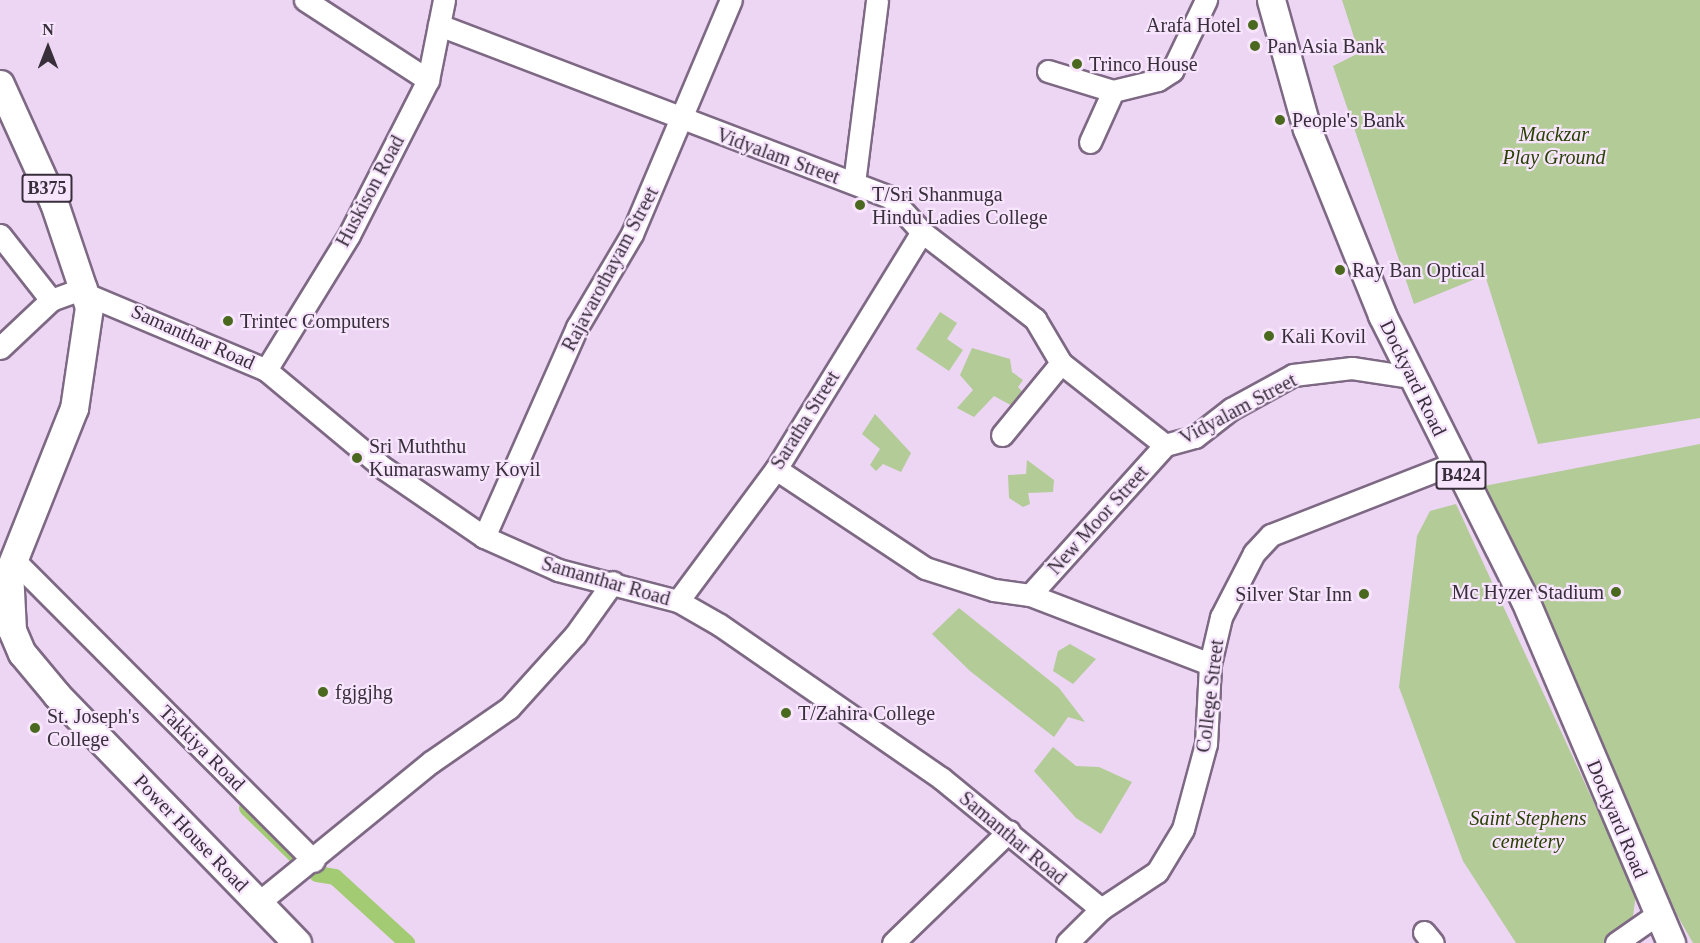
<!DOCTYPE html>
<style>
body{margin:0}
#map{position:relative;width:1700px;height:943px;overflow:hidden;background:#edd5f4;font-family:"Times New Roman",serif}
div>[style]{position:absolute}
.green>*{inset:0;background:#b2cb97}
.canal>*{height:16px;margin:-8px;padding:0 8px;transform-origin:8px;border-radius:8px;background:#a3cb74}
.roads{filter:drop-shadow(2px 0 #7e6984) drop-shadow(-2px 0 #7e6984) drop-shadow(0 2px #7e6984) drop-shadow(0 -2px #7e6984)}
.minor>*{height:21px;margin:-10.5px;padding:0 10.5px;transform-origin:10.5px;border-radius:10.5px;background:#fff}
.major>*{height:27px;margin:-13.5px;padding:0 13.5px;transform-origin:13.5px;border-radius:13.5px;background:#fff}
.dots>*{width:16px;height:16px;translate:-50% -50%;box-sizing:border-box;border:3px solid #f7e4fd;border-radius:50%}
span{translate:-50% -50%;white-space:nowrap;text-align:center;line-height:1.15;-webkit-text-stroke:4.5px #f7e4fd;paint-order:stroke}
.shield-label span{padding:2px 4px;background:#f7e4fd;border:2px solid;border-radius:4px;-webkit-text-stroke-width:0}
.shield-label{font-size:18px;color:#392f3b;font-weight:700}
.poi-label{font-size:20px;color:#392f3b}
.right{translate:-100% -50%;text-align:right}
.left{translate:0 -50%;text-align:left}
.park-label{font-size:20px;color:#284000;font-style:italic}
.street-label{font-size:20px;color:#392f3b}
.north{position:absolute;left:18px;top:18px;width:60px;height:60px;-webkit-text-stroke:4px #f7e4fd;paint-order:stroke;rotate:0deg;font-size:16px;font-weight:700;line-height:24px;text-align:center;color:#392f3b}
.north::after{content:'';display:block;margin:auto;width:21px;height:27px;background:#392f3b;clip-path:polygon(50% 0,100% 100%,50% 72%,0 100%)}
</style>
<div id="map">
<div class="green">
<div style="clip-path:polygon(1342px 0,1700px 0,1700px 418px,1538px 444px,1485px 275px,1414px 304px,1333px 66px,1359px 53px)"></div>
<div style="clip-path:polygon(940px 312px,957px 323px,947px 339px,963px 350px,949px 371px,916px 349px)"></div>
<div style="clip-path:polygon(972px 348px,1010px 359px,1012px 372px,1023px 380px,1018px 387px,1028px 398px,1016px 408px,994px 396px,974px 417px,957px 408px,973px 390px,960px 375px)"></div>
<div style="clip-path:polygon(875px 414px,911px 453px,901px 472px,883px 464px,876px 471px,870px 465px,880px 449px,862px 434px)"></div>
<div style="clip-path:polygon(1700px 444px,1700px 943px,1693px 943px,1677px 915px,1484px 486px)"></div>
<div style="clip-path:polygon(1027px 460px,1054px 480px,1053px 492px,1028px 493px,1030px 504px,1023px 507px,1009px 498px,1008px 475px,1026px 474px)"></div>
<div style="clip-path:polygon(1456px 504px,1636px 894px,1633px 916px,1604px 943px,1516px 943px,1463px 861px,1399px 687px,1417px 536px,1430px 511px)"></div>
<div style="clip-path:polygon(959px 608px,1059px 688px,1085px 722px,1068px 717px,1054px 737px,970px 671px,932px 634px)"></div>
<div style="clip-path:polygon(1070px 644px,1096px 659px,1073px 684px,1053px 671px,1058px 651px)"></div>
<div style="clip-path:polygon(1053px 747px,1076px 766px,1099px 767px,1132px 782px,1101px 834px,1076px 818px,1034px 771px)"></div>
</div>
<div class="canal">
<div style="left:247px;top:808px;width:67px;rotate:44.4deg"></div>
<div style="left:317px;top:874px;width:18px;rotate:9deg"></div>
<div style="left:335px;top:877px;width:98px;rotate:42.5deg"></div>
</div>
<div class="roads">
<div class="minor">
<div style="left:305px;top:0;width:147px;rotate:33deg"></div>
<div style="left:439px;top:25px;width:484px;rotate:20.9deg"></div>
<div style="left:891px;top:198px;width:46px;rotate:47.6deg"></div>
<div style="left:922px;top:232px;width:143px;rotate:37.6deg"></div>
<div style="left:1035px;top:319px;width:51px;rotate:59.4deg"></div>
<div style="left:1061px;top:363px;width:132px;rotate:38.3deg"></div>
<div style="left:1165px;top:445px;width:31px;rotate:-15deg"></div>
<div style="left:1195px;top:437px;width:46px;rotate:-37.9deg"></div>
<div style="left:1231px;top:409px;width:71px;rotate:-28.7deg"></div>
<div style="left:1293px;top:375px;width:59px;rotate:-6.8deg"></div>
<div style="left:1352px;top:368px;width:60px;rotate:8.7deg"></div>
<div style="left:1048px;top:71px;width:68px;rotate:17.1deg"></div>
<div style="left:1113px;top:91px;width:46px;rotate:-13.7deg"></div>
<div style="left:1158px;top:80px;width:17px;rotate:-33deg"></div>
<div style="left:1172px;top:71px;width:79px;rotate:-64.4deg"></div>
<div style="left:1090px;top:142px;width:56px;rotate:-65.7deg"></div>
<div style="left:854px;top:183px;width:184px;rotate:-82.8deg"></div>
<div style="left:0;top:235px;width:83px;rotate:51.9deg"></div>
<div style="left:88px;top:295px;width:193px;rotate:22.8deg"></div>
<div style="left:266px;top:370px;width:155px;rotate:39.8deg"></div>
<div style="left:385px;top:469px;width:120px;rotate:34.5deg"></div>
<div style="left:484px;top:537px;width:81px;rotate:24deg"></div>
<div style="left:558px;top:570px;width:124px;rotate:14.5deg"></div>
<div style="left:678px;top:601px;width:48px;rotate:29.7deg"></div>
<div style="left:720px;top:625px;width:269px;rotate:34.7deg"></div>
<div style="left:941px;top:778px;width:207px;rotate:39.3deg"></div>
<div style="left:0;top:348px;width:70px;rotate:-43.3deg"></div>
<div style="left:51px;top:300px;width:37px;rotate:-20deg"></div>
<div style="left:266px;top:370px;width:158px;rotate:-58.4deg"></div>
<div style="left:349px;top:235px;width:174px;rotate:-63deg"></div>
<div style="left:428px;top:80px;width:82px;rotate:-78.7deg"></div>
<div style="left:1002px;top:435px;width:93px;rotate:-50.7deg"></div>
<div style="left:776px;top:469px;width:179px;rotate:33.6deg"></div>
<div style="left:925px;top:568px;width:72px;rotate:17.7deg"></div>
<div style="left:994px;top:590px;width:36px;rotate:8deg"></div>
<div style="left:1030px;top:595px;width:193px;rotate:21deg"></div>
<div style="left:484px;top:537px;width:230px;rotate:-66.1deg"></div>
<div style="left:577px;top:327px;width:108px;rotate:-59.4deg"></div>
<div style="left:632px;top:234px;width:254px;rotate:-67.1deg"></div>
<div style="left:13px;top:559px;width:426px;rotate:45.1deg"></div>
<div style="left:1030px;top:595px;width:202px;rotate:-48deg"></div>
<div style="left:678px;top:601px;width:164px;rotate:-53.4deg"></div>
<div style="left:776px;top:469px;width:278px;rotate:-58.4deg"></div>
<div style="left:258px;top:903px;width:223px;rotate:-39.2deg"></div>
<div style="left:431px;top:762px;width:95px;rotate:-34.7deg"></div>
<div style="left:509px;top:708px;width:98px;rotate:-47.9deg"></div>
<div style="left:575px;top:635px;width:65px;rotate:-54.4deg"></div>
<div style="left:1424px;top:932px;width:14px;rotate:51deg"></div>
<div style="left:893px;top:943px;width:161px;rotate:-44deg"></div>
<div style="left:1067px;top:943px;width:48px;rotate:-45deg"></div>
<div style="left:1101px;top:909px;width:67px;rotate:-33.5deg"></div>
<div style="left:1157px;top:872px;width:50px;rotate:-58.8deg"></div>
<div style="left:1183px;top:829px;width:88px;rotate:-74.9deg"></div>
<div style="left:1206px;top:744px;width:80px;rotate:-87.1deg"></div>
<div style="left:1210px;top:664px;width:48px;rotate:-76.8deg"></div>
<div style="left:1221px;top:617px;width:72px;rotate:-62.7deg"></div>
<div style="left:1254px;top:553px;width:25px;rotate:-47deg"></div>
<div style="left:1271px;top:535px;width:198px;rotate:-21.4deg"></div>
<div style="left:1616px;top:943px;width:52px;rotate:-34.9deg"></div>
</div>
<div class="major">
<div style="left:1271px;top:0;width:134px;rotate:74.4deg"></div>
<div style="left:1307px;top:129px;width:201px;rotate:68deg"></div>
<div style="left:1382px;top:315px;width:317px;rotate:63.4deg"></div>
<div style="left:1524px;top:598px;width:375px;rotate:66.9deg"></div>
<div style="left:0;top:84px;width:131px;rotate:65.6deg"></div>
<div style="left:54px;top:203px;width:110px;rotate:71.4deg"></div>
<div style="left:89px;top:307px;width:102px;rotate:98.4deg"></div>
<div style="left:74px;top:408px;width:175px;rotate:111.7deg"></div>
<div style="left:9px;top:571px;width:59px;rotate:87.1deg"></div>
<div style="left:12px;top:630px;width:25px;rotate:67deg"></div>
<div style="left:22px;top:653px;width:55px;rotate:50.2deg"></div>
<div style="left:57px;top:695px;width:345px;rotate:45.9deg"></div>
</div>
</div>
<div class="dots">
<div style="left:1253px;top:25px;background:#4a691e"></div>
<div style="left:1255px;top:46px;background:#4a691e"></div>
<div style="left:1077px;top:64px;background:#4a691e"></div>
<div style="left:1280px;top:120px;background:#4a691e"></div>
<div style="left:860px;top:205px;background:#4a691e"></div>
<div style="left:1340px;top:270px;background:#4a691e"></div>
<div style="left:228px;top:321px;background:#4a691e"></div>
<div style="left:1269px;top:336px;background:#4a691e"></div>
<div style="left:357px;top:458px;background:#4a691e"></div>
<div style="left:1616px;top:592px;background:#4a691e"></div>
<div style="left:1364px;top:594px;background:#4a691e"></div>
<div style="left:323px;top:692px;background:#4a691e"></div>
<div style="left:786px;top:713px;background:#4a691e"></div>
<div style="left:35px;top:728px;background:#4a691e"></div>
</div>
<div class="shield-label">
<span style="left:47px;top:188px">B375</span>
<span style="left:1461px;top:475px">B424</span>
</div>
<div class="poi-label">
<span class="right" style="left:1241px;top:25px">Arafa Hotel</span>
<span class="left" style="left:1267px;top:46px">Pan Asia Bank</span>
<span class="left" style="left:1089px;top:64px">Trinco House</span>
<span class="left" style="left:1292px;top:120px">People's Bank</span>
<span class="left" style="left:872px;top:206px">T/Sri Shanmuga<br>Hindu Ladies College</span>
<span class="left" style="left:1352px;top:270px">Ray Ban Optical</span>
<span class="left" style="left:240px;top:321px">Trintec Computers</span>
<span class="left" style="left:1281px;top:336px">Kali Kovil</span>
<span class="left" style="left:369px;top:458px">Sri Muththu<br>Kumaraswamy Kovil</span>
<span class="right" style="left:1604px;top:592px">Mc Hyzer Stadium</span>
<span class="right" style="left:1352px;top:594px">Silver Star Inn</span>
<span class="left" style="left:335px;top:692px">fgjgjhg</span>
<span class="left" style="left:798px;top:713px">T/Zahira College</span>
<span class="left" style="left:47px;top:728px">St. Joseph's<br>College</span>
</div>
<div class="park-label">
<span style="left:1554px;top:146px">Mackzar<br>Play Ground</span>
<span style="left:1528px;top:830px">Saint Stephens<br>cemetery</span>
</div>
<div class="street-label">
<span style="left:778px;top:156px;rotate:20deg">Vidyalam Street</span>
<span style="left:370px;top:191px;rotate:-62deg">Huskison Road</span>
<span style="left:610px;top:269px;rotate:-62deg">Rajavarothayam Street</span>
<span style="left:193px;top:337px;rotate:24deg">Samanthar Road</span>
<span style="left:1413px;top:378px;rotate:64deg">Dockyard Road</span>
<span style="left:1238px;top:409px;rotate:-28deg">Vidyalam Street</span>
<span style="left:805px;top:420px;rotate:-58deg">Saratha Street</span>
<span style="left:1098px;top:520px;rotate:-48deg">New Moor Street</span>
<span style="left:606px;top:581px;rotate:16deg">Samanthar Road</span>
<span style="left:1210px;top:696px;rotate:-83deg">College Street</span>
<span style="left:202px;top:748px;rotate:45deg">Takkiya Road</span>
<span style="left:1617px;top:819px;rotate:67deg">Dockyard Road</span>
<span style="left:191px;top:833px;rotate:46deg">Power House Road</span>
<span style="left:1013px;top:838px;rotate:40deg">Samanthar Road</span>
</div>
<div class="north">N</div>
</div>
